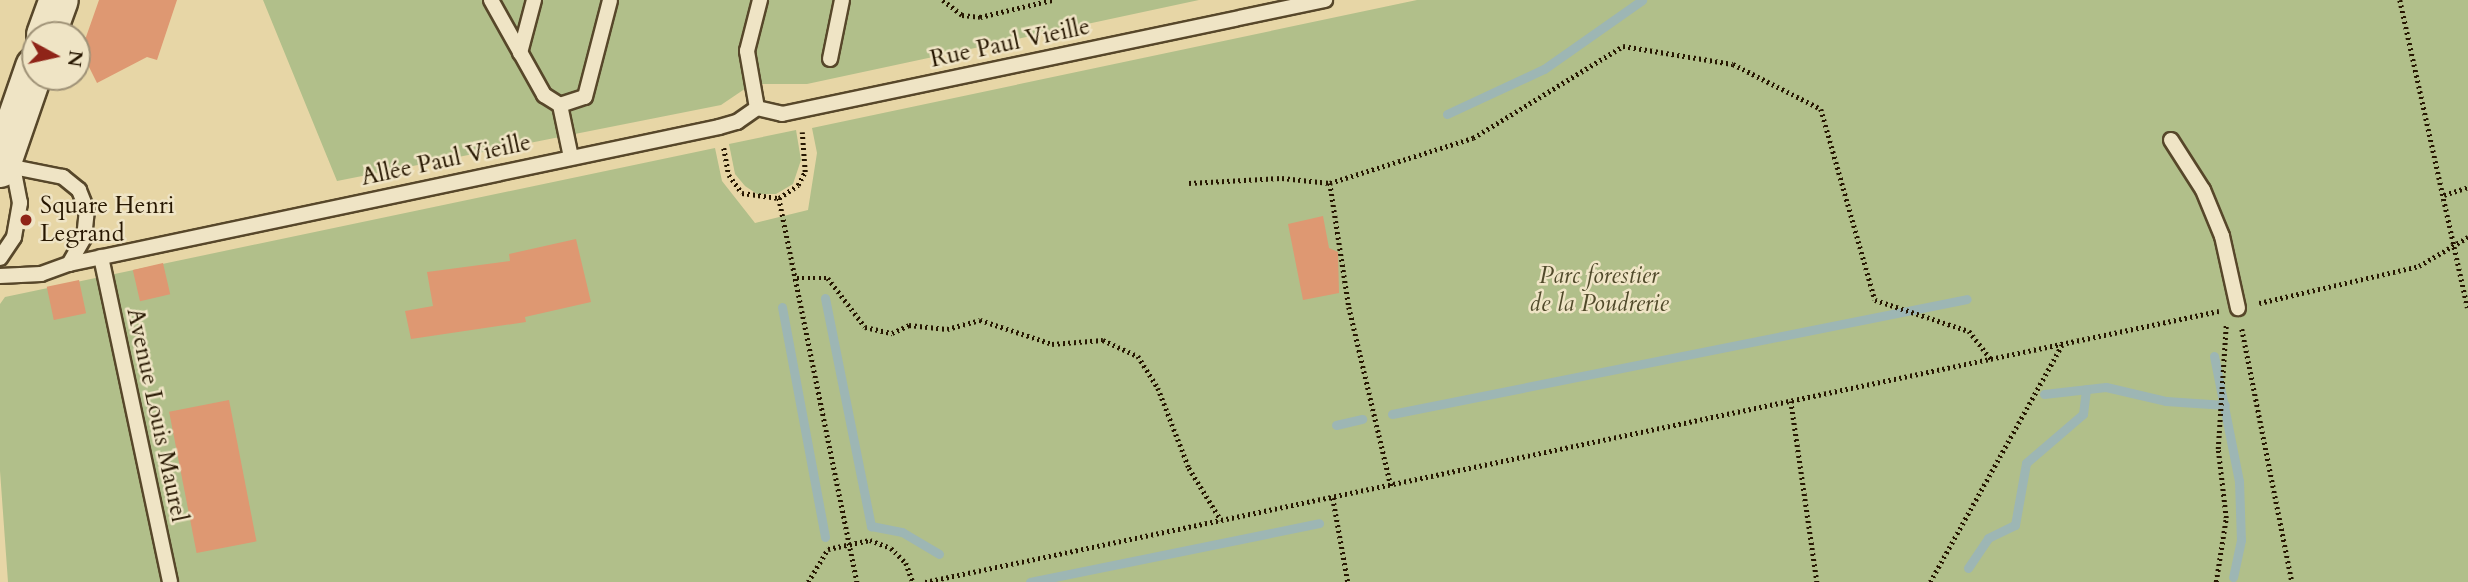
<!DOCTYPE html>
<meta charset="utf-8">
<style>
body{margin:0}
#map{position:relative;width:2468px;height:582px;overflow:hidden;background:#e7d6a6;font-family:Cardo,serif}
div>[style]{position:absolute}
.green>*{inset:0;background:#b1bf8a}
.stream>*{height:9px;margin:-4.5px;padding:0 4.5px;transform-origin:4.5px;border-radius:4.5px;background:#9db6b4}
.building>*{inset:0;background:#de9872;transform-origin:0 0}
.path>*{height:4.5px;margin-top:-2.25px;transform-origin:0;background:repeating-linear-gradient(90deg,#271701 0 2px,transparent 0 5.5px)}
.roads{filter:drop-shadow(2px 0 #57472a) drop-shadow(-2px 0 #57472a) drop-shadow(0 2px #57472a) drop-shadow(0 -2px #57472a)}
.lane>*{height:14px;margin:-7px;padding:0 7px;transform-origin:7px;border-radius:7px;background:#efe4c5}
.secondary>*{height:38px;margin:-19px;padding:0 19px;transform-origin:19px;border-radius:19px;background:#efe4c5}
.dots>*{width:19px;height:19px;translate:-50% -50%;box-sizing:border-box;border:4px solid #efe4c5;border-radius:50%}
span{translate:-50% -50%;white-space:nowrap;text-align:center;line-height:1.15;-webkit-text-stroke:5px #efe4c5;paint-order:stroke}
.street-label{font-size:24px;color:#271701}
.poi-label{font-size:24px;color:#271701}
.left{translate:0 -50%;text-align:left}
.park-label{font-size:24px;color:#50492a;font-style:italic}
.north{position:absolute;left:21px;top:21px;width:70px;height:70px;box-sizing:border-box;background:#efe4c5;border:2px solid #9f9277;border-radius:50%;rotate:98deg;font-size:19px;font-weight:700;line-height:28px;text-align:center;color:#271701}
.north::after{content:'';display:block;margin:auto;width:24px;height:32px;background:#8f2418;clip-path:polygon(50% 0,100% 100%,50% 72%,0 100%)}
</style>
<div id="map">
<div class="green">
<div style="clip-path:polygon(263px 0,1199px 0,807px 84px,752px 84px,721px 105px,337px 181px)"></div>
<div style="clip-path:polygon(1417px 0,2468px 0,2468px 582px,8px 582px,0 471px,0 304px,5px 297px,715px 148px,722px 181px,755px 223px,808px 210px,817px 153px,812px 128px)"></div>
<div style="clip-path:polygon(796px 130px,801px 160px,793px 184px,776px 194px,757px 194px,745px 186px,735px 174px,729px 144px)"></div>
</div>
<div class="stream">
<div style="left:1447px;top:114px;width:107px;rotate:-24.9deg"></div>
<div style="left:1544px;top:69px;width:120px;rotate:-35.1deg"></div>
<div style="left:825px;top:298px;width:233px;rotate:78.6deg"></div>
<div style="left:871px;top:526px;width:32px;rotate:11deg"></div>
<div style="left:902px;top:532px;width:43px;rotate:30.7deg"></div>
<div style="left:782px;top:307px;width:234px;rotate:79.4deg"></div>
<div style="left:2214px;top:356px;width:127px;rotate:78.7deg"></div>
<div style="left:2239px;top:481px;width:59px;rotate:88.1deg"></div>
<div style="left:2241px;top:540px;width:38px;rotate:102deg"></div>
<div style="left:2044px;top:394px;width:62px;rotate:-6.4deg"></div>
<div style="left:2106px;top:387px;width:62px;rotate:13.1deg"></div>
<div style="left:2166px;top:401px;width:59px;rotate:3.9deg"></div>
<div style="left:1392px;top:414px;width:586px;rotate:-11.31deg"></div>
<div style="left:1336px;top:425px;width:27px;rotate:-13deg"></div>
<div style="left:1968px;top:568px;width:36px;rotate:-56deg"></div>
<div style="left:1988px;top:538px;width:30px;rotate:-26deg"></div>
<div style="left:2015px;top:525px;width:63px;rotate:-79.9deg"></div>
<div style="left:2026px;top:463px;width:75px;rotate:-40.7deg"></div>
<div style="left:2083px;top:414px;width:25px;rotate:-83deg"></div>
<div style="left:1030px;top:582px;width:295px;rotate:-11.5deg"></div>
</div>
<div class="building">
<div style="clip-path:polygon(99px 0,177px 0,157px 60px,147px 57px,97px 83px,77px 43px,86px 37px)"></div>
<div style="clip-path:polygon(1323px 216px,1329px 248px,1338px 252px,1339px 293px,1303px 300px,1288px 224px)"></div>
<div style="clip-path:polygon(576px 239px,591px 302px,525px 317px,526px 322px,411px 339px,405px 311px,433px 306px,427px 272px,510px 261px,509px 254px)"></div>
<div style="left:163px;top:263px;width:32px;height:31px;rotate:77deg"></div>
<div style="left:79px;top:280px;width:34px;height:33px;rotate:78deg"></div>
<div style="left:229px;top:400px;width:144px;height:61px;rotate:79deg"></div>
</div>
<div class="path">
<div style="left:943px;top:0;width:24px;rotate:38deg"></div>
<div style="left:962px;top:15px;width:18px;rotate:6deg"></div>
<div style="left:980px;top:17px;width:74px;rotate:-13.3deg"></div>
<div style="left:2400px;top:0;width:315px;rotate:77.6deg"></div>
<div style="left:724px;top:148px;width:27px;rotate:80deg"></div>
<div style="left:729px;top:175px;width:22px;rotate:54deg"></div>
<div style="left:742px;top:193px;width:37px;rotate:8deg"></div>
<div style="left:779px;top:198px;width:23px;rotate:-34deg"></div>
<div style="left:798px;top:185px;width:15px;rotate:-62deg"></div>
<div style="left:805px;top:172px;width:40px;rotate:-94.3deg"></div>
<div style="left:1189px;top:183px;width:93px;rotate:-3.1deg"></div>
<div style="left:1282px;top:178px;width:48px;rotate:5.9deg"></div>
<div style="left:1330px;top:183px;width:150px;rotate:-17.5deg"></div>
<div style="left:1473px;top:138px;width:176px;rotate:-31.5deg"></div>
<div style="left:1623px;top:46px;width:111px;rotate:9.3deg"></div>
<div style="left:1733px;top:64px;width:99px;rotate:27.1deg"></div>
<div style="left:1821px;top:109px;width:198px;rotate:74.2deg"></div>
<div style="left:1875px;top:300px;width:99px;rotate:18.3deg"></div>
<div style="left:1969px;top:331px;width:36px;rotate:52deg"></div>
<div style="left:1330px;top:183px;width:125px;rotate:81.3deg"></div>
<div style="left:1349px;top:307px;width:184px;rotate:76.8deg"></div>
<div style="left:2444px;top:195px;width:25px;rotate:-18deg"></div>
<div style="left:779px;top:198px;width:392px;rotate:78.5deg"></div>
<div style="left:797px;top:278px;width:31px"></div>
<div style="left:828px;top:278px;width:61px;rotate:52.9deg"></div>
<div style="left:865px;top:327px;width:28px;rotate:13deg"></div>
<div style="left:892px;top:333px;width:19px;rotate:-25deg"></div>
<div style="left:909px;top:325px;width:38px;rotate:6deg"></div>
<div style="left:947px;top:329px;width:34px;rotate:-15deg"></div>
<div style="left:980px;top:320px;width:76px;rotate:18.4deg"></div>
<div style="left:1052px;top:344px;width:51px;rotate:-4.5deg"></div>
<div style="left:1103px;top:340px;width:38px;rotate:25deg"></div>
<div style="left:1138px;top:356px;width:38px;rotate:58deg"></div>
<div style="left:1158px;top:388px;width:86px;rotate:68.8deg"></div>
<div style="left:1189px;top:468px;width:61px;rotate:58.4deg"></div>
<div style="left:2259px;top:303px;width:164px;rotate:-13deg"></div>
<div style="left:2419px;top:266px;width:57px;rotate:-30.6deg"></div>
<div style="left:2242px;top:329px;width:258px;rotate:78.8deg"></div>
<div style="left:1791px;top:401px;width:183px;rotate:81.8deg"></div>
<div style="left:1333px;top:498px;width:85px;rotate:79.9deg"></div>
<div style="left:808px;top:582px;width:39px;rotate:-59deg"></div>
<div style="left:828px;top:549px;width:43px;rotate:-12.1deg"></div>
<div style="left:870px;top:540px;width:22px;rotate:21deg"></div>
<div style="left:891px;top:548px;width:21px;rotate:45deg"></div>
<div style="left:906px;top:563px;width:20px;rotate:70deg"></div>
<div style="left:925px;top:582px;width:1322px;rotate:-11.83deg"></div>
<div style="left:1930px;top:582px;width:271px;rotate:-60.9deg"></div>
<div style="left:2216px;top:582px;width:65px;rotate:-81.1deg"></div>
<div style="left:2226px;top:518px;width:69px;rotate:-96.6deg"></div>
<div style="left:2218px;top:449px;width:124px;rotate:-86.3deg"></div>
</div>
<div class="roads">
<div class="lane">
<div style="left:491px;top:0;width:109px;rotate:60.8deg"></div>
<div style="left:544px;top:95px;width:19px;rotate:32deg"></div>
<div style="left:560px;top:105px;width:53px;rotate:78.1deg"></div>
<div style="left:520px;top:53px;width:55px;rotate:-75.2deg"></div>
<div style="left:830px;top:59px;width:60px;rotate:-78.5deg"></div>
<div style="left:560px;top:105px;width:26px;rotate:-18deg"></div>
<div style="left:585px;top:97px;width:100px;rotate:-75.5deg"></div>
<div style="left:757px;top:108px;width:58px;rotate:-100deg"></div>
<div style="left:747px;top:51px;width:53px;rotate:-75.7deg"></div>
<div style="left:2171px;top:140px;width:59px;rotate:57.4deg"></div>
<div style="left:2203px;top:190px;width:50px;rotate:67.6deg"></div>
<div style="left:2222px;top:236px;width:74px;rotate:77.5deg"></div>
<div style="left:101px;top:257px;width:332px;rotate:78deg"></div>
<div style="left:0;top:258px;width:25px;rotate:-56deg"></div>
<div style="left:14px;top:237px;width:35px;rotate:-80deg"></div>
<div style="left:20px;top:203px;width:37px;rotate:-101deg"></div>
<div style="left:13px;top:167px;width:7px;rotate:-153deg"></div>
<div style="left:69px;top:264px;width:664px;rotate:-11.9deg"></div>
<div style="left:719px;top:127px;width:19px;rotate:-16deg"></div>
<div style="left:737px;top:122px;width:24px;rotate:-35deg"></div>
<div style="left:757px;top:108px;width:26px;rotate:13deg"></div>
<div style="left:782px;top:114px;width:555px;rotate:-11.86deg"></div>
<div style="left:0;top:276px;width:41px;rotate:-2.8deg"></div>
<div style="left:41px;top:274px;width:30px;rotate:-20deg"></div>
<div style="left:69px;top:264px;width:30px;rotate:-60deg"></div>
<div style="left:84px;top:238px;width:28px;rotate:-84deg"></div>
<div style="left:87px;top:210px;width:22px;rotate:-112deg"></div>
<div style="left:79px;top:190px;width:21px;rotate:-141deg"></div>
<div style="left:63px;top:177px;width:51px;rotate:-168.7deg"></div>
</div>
<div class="secondary">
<div style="left:46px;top:35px;width:37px;rotate:-70deg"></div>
<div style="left:0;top:168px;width:107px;rotate:-70.9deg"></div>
</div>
</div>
<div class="dots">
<div style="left:26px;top:220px;background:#8f2418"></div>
</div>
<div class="street-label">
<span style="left:1010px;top:43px;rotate:-12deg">Rue Paul Vieille</span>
<span style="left:446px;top:160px;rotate:-12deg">Allée Paul Vieille</span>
<span style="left:157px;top:415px;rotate:78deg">Avenue Louis Maurel</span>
</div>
<div class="poi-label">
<span class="left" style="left:40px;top:220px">Square Henri<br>Legrand</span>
</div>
<div class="park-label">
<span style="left:1599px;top:290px">Parc forestier<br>de la Poudrerie</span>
</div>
<div class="north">N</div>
</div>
